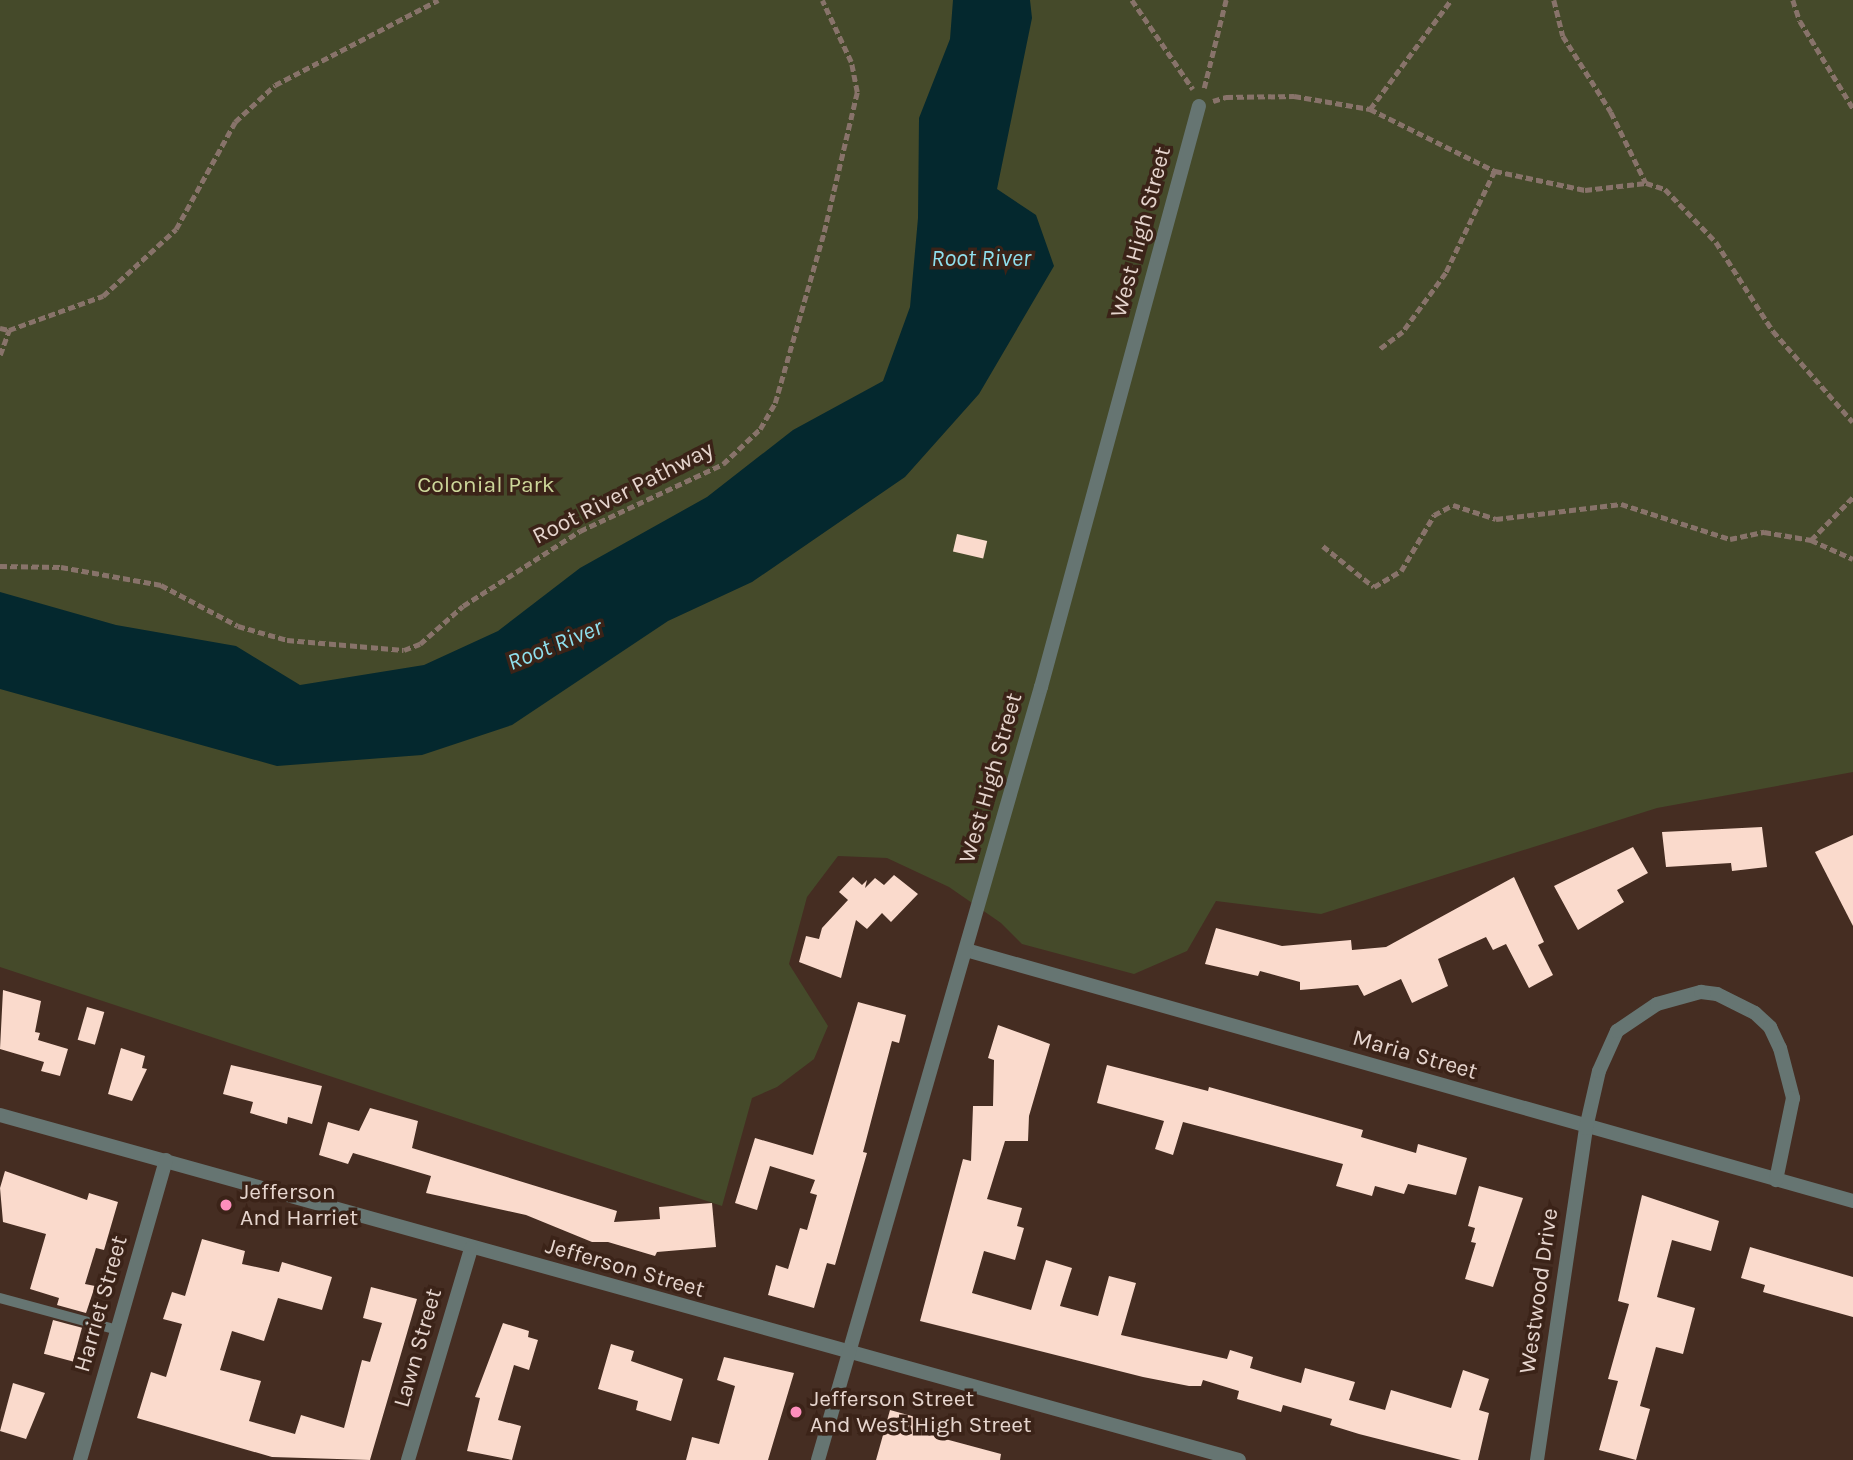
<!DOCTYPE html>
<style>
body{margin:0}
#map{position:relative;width:1853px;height:1460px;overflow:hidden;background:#452d22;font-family:Karla,sans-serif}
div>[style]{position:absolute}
.green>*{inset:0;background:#454a2a}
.water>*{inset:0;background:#04282e}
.building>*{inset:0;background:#fadacc;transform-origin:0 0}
.path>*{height:4.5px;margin-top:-2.25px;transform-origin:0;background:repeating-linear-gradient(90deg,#88736a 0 7px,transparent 0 10.5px)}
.service>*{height:10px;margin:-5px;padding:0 5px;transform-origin:5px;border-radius:5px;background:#667572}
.minor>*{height:14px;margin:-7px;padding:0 7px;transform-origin:7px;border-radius:7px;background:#667572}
.dots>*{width:19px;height:19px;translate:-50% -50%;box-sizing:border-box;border:4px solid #3b2318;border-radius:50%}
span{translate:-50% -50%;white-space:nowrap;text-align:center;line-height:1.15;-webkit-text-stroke:7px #3b2318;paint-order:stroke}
.street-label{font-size:23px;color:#e6d5ce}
.park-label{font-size:23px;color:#cdd79a}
.poi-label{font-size:23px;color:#e6d5ce}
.left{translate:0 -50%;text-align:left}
.water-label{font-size:24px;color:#8edfed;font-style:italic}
</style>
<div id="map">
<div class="green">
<div style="clip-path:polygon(0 0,1853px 0,1853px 772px,1657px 808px,1321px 914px,1216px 901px,1187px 951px,1134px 974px,1022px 944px,1001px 923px,949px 887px,887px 858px,838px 856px,807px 897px,789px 964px,828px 1026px,814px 1059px,777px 1087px,752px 1098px,722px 1206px,0 967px)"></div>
</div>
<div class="water">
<div style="clip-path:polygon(953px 0,1030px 0,1032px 18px,997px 189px,1036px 215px,1054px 266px,979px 394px,905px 477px,752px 582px,668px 621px,512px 725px,422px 755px,277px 766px,0 689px,0 592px,116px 625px,236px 646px,300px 685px,424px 665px,498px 631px,580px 568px,707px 497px,793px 430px,883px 381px,910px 307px,918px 218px,919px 118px,950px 39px)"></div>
</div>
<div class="building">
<div style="left:957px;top:534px;width:31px;height:18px;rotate:13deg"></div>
<div style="clip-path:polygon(1762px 827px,1767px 867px,1732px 871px,1731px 863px,1666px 867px,1662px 832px)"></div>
<div style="clip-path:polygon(1853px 835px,1853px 926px,1815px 852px)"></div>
<div style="clip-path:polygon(1633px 847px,1648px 873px,1617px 890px,1624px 902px,1578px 930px,1554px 886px)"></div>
<div style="clip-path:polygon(894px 875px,918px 894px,891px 922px,882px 913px,867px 929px,856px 920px,841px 978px,799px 962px,806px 936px,819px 939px,822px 928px,848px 900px,839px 892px,853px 877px,862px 885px,867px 880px,865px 888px,875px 878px,884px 885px)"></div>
<div style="clip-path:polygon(1514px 877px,1544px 942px,1538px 945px,1553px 975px,1529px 988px,1506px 944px,1493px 950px,1486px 937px,1438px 959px,1448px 986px,1412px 1003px,1401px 979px,1364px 996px,1358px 985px,1300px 990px,1300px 982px,1260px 971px,1258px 976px,1205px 964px,1216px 928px,1282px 946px,1351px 940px,1352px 950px,1386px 947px)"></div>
<div style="clip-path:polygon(3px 990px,41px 1001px,35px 1032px,40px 1033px,38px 1040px,68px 1049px,60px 1076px,41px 1071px,44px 1062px,0 1049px)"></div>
<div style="clip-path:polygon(858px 1002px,906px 1015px,899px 1043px,892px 1041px,863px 1152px,867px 1153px,835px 1265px,827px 1263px,814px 1308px,768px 1295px,776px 1265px,788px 1269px,800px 1228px,807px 1230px,817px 1195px,810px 1193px,815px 1180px,770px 1166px,757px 1210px,735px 1203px,755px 1138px,813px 1155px)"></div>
<div style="left:87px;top:1007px;width:18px;height:34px;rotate:16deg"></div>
<div style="clip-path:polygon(998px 1025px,1050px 1044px,1029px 1116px,1028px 1141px,1005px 1141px,987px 1199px,1022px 1208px,1017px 1226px,1024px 1228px,1015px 1260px,984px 1251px,972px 1293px,1031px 1310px,1046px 1260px,1072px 1268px,1060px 1306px,1098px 1316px,1109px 1276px,1136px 1283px,1121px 1335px,1227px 1359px,1230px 1350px,1253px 1357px,1250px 1368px,1301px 1383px,1305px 1368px,1355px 1382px,1349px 1400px,1385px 1410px,1391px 1390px,1451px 1408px,1463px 1370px,1489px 1379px,1479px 1410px,1489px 1413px,1478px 1460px,1461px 1460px,1359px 1434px,1330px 1425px,1332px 1419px,1283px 1405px,1281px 1412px,1237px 1399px,1239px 1391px,1203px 1380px,1201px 1386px,1189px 1386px,1143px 1377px,920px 1321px,963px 1159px,971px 1161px,973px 1106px,993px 1106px,994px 1060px,988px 1058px)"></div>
<div style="clip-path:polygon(121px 1048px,145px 1056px,142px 1068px,147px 1069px,132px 1101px,108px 1094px)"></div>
<div style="clip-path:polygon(231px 1065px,322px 1086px,312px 1124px,288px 1117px,287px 1124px,250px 1113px,253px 1102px,223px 1094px)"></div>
<div style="clip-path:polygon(1107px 1065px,1208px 1091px,1209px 1087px,1363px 1130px,1361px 1137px,1416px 1153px,1418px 1144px,1467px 1158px,1456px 1195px,1408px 1184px,1404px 1194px,1375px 1186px,1372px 1196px,1336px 1186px,1343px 1164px,1183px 1122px,1173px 1155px,1155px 1149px,1164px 1121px,1097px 1103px)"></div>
<div style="clip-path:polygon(370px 1108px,418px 1121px,412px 1148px,617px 1211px,614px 1222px,660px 1219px,659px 1207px,712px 1203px,716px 1247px,657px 1252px,655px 1256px,608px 1242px,592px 1242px,526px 1215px,426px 1193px,431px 1176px,353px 1153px,348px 1164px,319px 1155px,328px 1122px,359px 1131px)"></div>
<div style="clip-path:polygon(5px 1171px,87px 1200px,89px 1193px,118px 1202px,104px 1250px,96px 1248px,85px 1284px,95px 1286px,86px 1313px,57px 1305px,59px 1298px,30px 1289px,46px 1234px,3px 1222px,0 1188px)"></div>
<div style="clip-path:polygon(1479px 1186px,1523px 1198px,1493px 1287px,1465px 1279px,1476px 1243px,1471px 1242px,1475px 1228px,1468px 1226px)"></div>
<div style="clip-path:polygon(1642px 1195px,1719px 1221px,1711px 1251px,1672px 1240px,1657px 1297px,1695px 1308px,1683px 1354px,1656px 1347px,1640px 1406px,1650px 1409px,1636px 1460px,1599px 1450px,1618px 1381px,1608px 1379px,1629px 1304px,1618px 1301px)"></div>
<div style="clip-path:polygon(202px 1239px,245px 1251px,242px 1264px,279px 1272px,282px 1262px,332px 1277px,322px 1310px,278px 1298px,264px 1341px,232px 1331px,220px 1370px,261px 1381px,249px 1421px,295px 1434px,301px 1415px,344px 1428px,362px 1360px,370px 1362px,382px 1323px,363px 1318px,371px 1287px,417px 1299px,370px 1460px,272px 1457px,137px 1418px,151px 1372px,166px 1377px,182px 1324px,163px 1319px,172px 1292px,185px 1296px)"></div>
<div style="clip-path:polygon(1750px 1247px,1853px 1277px,1853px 1317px,1763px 1292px,1765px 1285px,1741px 1278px)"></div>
<div style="left:53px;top:1320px;width:30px;height:35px;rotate:15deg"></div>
<div style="clip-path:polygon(503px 1323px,529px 1331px,528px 1337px,538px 1340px,529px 1370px,514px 1365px,498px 1420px,521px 1426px,512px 1460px,467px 1451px,480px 1398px,475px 1397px)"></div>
<div style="clip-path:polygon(611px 1344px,634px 1351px,631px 1361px,683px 1379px,671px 1421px,636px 1410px,638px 1401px,598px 1389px)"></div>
<div style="clip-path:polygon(724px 1357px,794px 1373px,768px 1460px,686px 1460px,692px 1437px,719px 1444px,735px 1386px,717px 1380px)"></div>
<div style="clip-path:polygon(13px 1383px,45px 1393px,26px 1439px,0 1431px)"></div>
<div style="clip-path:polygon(890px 1410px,937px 1423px,934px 1436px,1001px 1454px,1000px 1460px,876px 1460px)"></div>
</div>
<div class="path">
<div style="left:1132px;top:0;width:108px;rotate:55.6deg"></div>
<div style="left:1554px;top:0;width:37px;rotate:76deg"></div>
<div style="left:1563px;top:36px;width:90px;rotate:57.7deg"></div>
<div style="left:1611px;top:112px;width:79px;rotate:63.8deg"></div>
<div style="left:1793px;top:0;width:22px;rotate:72deg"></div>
<div style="left:1800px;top:21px;width:102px;rotate:58.7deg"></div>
<div style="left:1204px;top:88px;width:91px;rotate:-76deg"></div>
<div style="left:1213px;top:101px;width:14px;rotate:-17deg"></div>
<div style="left:1226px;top:97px;width:68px;rotate:-0.8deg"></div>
<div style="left:1294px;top:96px;width:77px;rotate:9.7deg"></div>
<div style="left:1370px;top:109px;width:140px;rotate:26.4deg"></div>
<div style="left:1495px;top:171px;width:113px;rotate:115.7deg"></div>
<div style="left:1446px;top:273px;width:73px;rotate:126.1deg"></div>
<div style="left:1403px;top:332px;width:30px;rotate:143deg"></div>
<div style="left:1370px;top:109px;width:136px;rotate:-53.4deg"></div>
<div style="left:1495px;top:171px;width:92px;rotate:11.9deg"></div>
<div style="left:1585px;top:190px;width:61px;rotate:-6.5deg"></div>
<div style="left:1646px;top:183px;width:20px;rotate:18deg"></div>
<div style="left:1665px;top:189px;width:74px;rotate:46.1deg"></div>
<div style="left:1716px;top:242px;width:106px;rotate:57.4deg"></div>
<div style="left:1773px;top:331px;width:121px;rotate:48.7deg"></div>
<div style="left:0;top:328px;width:9px;rotate:13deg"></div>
<div style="left:9px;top:330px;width:100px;rotate:-19.9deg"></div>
<div style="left:103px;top:296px;width:99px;rotate:-42.5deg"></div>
<div style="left:176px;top:229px;width:122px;rotate:-61.1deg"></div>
<div style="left:235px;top:122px;width:54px;rotate:-42.8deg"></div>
<div style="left:275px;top:85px;width:184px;rotate:-27.5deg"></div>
<div style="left:0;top:355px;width:27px;rotate:-70deg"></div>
<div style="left:1811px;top:540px;width:46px;rotate:24.3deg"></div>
<div style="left:1323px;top:546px;width:65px;rotate:38.8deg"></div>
<div style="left:1374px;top:587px;width:31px;rotate:-31deg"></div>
<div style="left:1401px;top:571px;width:65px;rotate:-59.5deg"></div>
<div style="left:1434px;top:515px;width:21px;rotate:-28deg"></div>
<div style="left:1453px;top:505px;width:45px;rotate:18deg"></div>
<div style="left:1496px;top:519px;width:126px;rotate:-6.8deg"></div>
<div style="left:1621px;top:504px;width:114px;rotate:17.8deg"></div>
<div style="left:1730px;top:539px;width:35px;rotate:-12deg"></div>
<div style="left:1764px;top:532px;width:48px;rotate:9.7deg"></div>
<div style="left:1811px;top:540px;width:60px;rotate:-45.7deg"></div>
<div style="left:0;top:566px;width:61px;rotate:0.9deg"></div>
<div style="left:61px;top:567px;width:102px;rotate:10.2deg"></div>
<div style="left:161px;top:585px;width:87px;rotate:28deg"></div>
<div style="left:238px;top:626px;width:51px;rotate:15.9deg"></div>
<div style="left:287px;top:640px;width:117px;rotate:4.9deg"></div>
<div style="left:404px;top:650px;width:17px;rotate:-21deg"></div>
<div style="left:420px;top:644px;width:57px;rotate:-41.5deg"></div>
<div style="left:463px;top:606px;width:139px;rotate:-32.7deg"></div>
<div style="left:580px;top:531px;width:158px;rotate:-25.1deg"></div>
<div style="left:723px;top:464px;width:51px;rotate:-43.4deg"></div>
<div style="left:760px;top:429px;width:30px;rotate:-60deg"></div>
<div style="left:775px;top:403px;width:178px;rotate:-74deg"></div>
<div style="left:824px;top:232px;width:144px;rotate:-76.7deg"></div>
<div style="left:857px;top:92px;width:31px;rotate:-101deg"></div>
<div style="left:851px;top:62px;width:68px;rotate:-115.1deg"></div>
</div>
<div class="service">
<div style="left:0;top:1298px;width:122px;rotate:15.2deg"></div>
</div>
<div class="minor">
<div style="left:966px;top:950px;width:922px;rotate:15.8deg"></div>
<div style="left:0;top:1115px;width:1286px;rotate:15.56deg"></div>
<div style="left:80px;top:1460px;width:312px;rotate:-74deg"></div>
<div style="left:408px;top:1460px;width:221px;rotate:-73.4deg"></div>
<div style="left:818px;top:1460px;width:805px;rotate:-73.91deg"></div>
<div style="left:1041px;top:687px;width:602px;rotate:-74.79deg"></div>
<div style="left:1537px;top:1460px;width:336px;rotate:-81.6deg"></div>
<div style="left:1586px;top:1128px;width:58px;rotate:-77.2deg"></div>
<div style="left:1599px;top:1071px;width:44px;rotate:-65.8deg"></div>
<div style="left:1617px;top:1031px;width:48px;rotate:-34deg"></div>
<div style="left:1657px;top:1004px;width:46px;rotate:-15.3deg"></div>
<div style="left:1701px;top:992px;width:16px;rotate:7deg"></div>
<div style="left:1717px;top:994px;width:42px;rotate:26.6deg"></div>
<div style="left:1755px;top:1013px;width:21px;rotate:43deg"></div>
<div style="left:1770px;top:1027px;width:23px;rotate:65deg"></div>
<div style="left:1780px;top:1048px;width:52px;rotate:75.4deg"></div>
<div style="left:1793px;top:1098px;width:84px;rotate:101.7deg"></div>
</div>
<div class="dots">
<div style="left:226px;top:1205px;background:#fe8ebc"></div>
<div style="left:796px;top:1412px;background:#fe8ebc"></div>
</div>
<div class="street-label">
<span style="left:1141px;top:232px;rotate:-75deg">West High Street</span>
<span style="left:623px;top:493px;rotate:-27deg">Root River Pathway</span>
<span style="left:991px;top:778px;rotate:-74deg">West High Street</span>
<span style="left:1415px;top:1055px;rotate:16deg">Maria Street</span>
<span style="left:625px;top:1268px;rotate:16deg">Jefferson Street</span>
<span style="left:1539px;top:1291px;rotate:-82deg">Westwood Drive</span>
<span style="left:101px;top:1304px;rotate:-74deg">Harriet Street</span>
<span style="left:418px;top:1348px;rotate:-74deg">Lawn Street</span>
</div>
<div class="park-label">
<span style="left:486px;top:485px">Colonial Park</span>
</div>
<div class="poi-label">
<span class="left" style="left:240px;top:1205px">Jefferson<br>And Harriet</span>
<span class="left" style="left:810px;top:1412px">Jefferson Street<br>And West High Street</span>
</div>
<div class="water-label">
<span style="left:981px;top:259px">Root River</span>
<span style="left:555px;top:645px;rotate:-22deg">Root River</span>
</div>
</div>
